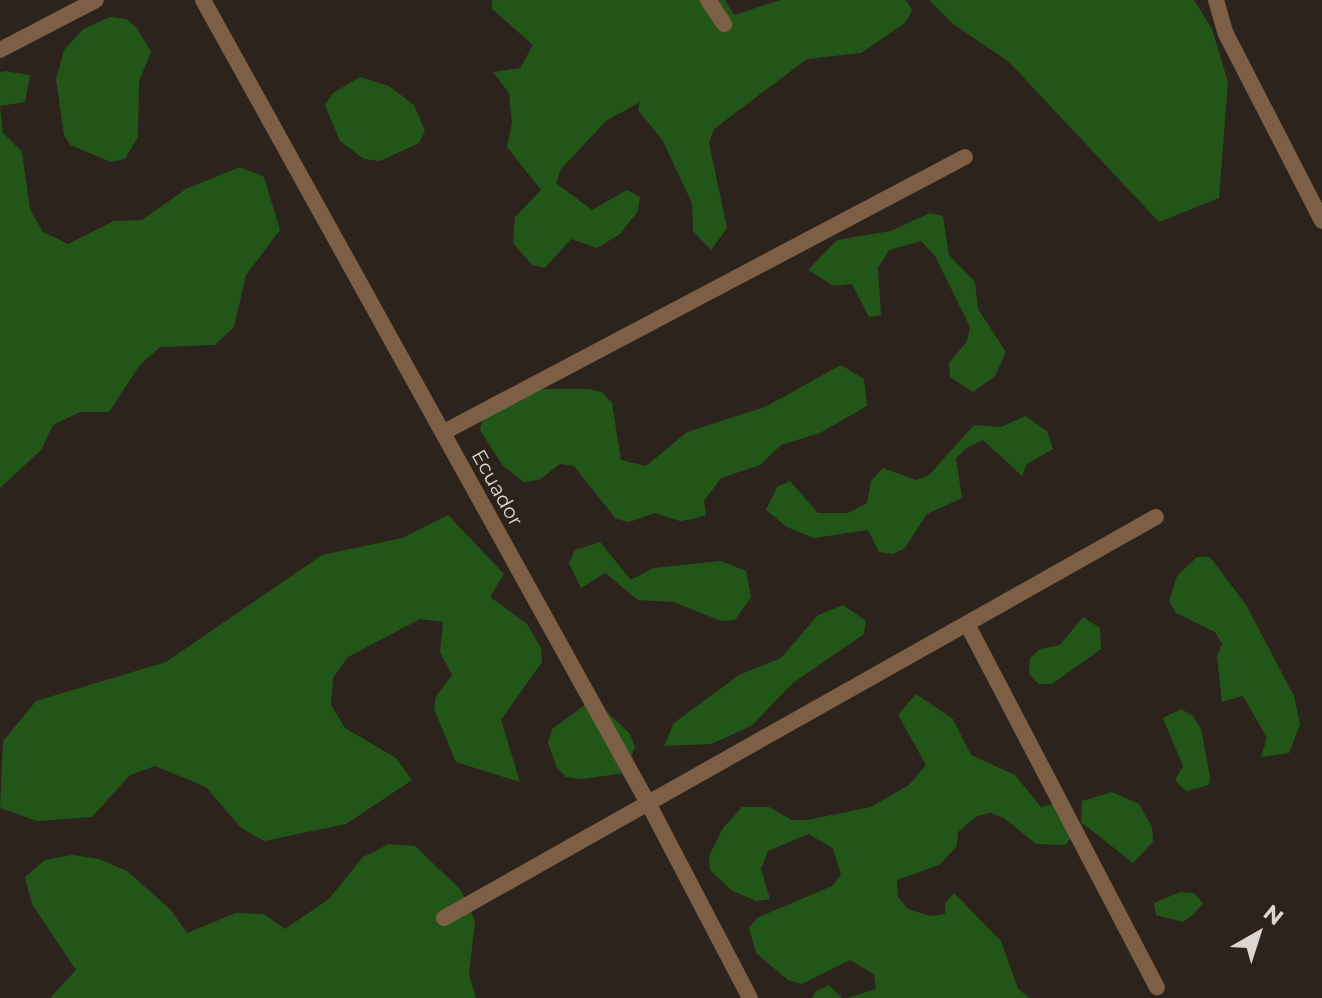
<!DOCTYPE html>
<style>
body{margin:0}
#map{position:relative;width:1322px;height:998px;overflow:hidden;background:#2c231d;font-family:Montserrat,sans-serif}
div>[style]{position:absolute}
.green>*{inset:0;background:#225619}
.street>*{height:16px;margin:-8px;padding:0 8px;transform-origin:8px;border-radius:8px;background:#7d5f45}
span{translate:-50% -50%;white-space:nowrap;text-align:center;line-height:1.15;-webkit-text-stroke:6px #2c231d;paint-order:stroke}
.street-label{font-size:20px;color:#dcd6d2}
.north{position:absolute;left:1218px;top:894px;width:80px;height:80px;-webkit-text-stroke:6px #2c231d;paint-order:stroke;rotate:39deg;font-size:22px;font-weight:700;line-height:32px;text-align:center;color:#dcd6d2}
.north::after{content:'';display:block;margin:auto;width:28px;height:36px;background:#dcd6d2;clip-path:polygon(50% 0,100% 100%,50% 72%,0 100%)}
</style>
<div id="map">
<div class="green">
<div style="clip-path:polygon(492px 0,725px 0,734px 15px,780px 0,906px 0,912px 10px,906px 22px,861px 53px,807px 59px,714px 129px,709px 143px,727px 228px,711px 250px,693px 231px,692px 203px,663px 141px,638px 110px,640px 102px,606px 121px,561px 169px,556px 183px,592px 210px,627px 190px,640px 197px,638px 211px,620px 234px,597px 248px,571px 239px,545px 268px,532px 265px,513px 243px,515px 217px,541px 190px,507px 147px,512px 123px,509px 93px,493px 72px,520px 68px,533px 45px,492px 9px)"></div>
<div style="clip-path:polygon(929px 0,1194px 0,1212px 29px,1228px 82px,1219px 198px,1159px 222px,1008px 61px,953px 24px)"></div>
<div style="clip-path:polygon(110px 17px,126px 19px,137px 28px,151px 52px,139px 81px,138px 137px,125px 159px,111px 162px,70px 145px,64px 135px,56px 79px,64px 50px,83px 29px)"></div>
<div style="clip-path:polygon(4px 71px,30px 75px,25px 102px,0 106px,3px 133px,22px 152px,30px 209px,43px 232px,68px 244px,114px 221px,142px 220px,186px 189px,240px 167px,264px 177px,280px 230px,246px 275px,234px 327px,215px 345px,160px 347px,139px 366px,109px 412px,80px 412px,53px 425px,41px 450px,0 488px,0 73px)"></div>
<div style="clip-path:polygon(360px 77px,389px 86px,414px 105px,425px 131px,419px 143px,380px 161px,364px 159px,340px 141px,325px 105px,333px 93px)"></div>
<div style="clip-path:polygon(930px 213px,943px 216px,949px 255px,975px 282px,978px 309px,1006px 352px,995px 376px,973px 392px,950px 377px,949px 363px,967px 341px,970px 327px,935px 256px,921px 241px,889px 250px,878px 268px,881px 315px,869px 317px,852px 284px,834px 286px,808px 270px,837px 240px,891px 231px)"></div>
<div style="clip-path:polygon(841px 365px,864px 379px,867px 406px,820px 433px,781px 445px,760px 465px,721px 478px,704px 501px,706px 515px,693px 519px,680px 521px,655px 513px,629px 522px,616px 519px,574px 466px,560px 464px,539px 480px,524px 482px,503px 466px,480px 430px,483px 416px,530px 389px,589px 389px,602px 392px,612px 403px,621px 460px,646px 466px,687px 432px,765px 407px)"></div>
<div style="clip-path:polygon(1025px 416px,1047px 431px,1053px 449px,1027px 464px,1022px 476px,983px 440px,966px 448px,956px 458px,962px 498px,927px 514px,905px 548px,893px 554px,879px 552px,868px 530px,814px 538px,787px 527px,766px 510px,777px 487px,790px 481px,818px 513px,848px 513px,867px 503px,871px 481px,883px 468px,916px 480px,928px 476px,974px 425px,1001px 427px)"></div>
<div style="clip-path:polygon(448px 515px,504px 574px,490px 597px,527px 624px,541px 648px,542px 662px,501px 720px,520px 782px,456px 762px,434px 709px,436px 696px,452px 675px,440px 652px,443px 622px,420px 619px,348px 657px,333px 678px,331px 705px,345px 728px,396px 758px,412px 780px,346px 824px,264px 841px,241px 828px,206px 787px,155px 766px,130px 775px,92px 817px,37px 821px,0 808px,3px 741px,36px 701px,166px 662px,322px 555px,402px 538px)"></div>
<div style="clip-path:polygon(600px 542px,631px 580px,653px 568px,721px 561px,746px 571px,751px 597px,735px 620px,721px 621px,674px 602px,638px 600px,605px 573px,581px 588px,569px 563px,575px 550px)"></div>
<div style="clip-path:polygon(1197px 557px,1210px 557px,1246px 605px,1294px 696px,1300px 724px,1289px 753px,1261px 757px,1267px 738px,1243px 696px,1222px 702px,1217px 656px,1222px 644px,1215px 632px,1176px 613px,1169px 601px,1177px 576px)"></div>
<div style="clip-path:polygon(843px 605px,866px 621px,864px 634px,793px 683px,751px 726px,711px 744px,664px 746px,674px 723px,739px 675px,781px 658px,818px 615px)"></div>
<div style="clip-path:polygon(1083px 617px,1100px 628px,1101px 649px,1052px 684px,1039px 684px,1029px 674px,1030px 658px,1040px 649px,1060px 645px)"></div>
<div style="clip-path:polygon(916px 694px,953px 719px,971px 755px,1015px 775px,1041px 807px,1054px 804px,1074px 835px,1065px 845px,1036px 844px,1004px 818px,990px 813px,977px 816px,958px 832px,957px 846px,939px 865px,897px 880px,898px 897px,908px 909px,930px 916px,945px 914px,945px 903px,954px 893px,1001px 941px,1018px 989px,1030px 998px,847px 998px,876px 989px,874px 974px,850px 960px,802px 984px,788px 980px,756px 953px,749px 928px,757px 918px,832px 886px,841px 875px,833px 848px,808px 834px,768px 851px,761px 869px,770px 899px,756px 901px,731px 890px,710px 870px,709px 856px,723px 828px,742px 807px,769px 807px,792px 820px,807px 820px,871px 807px,909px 785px,926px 765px,898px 715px)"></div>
<div style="clip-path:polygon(586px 704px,600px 705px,630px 734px,635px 747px,625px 773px,582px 779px,566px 777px,557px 768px,548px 743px,552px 729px)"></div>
<div style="clip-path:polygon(1181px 709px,1193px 716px,1201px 729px,1210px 776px,1209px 785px,1186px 791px,1175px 780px,1183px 766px,1163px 718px)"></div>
<div style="clip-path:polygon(1112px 792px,1139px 804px,1152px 827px,1153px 842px,1133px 863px,1081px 822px,1082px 801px)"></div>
<div style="clip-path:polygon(389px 844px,415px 846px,461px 890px,475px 921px,469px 975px,476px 998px,50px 998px,76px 970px,32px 904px,25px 877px,45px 860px,72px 855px,99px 859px,127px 871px,170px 909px,187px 933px,236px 913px,264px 914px,285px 929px,329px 899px,363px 857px)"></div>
<div style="clip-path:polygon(1180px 892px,1194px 893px,1203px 903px,1194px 914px,1183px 922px,1156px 915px,1154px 903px)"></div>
<div style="clip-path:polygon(829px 985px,842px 998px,812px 998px,816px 991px)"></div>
</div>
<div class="street">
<div style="left:203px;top:0;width:918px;rotate:61.01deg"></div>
<div style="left:648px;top:803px;width:220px;rotate:62.4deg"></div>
<div style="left:708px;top:0;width:29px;rotate:56deg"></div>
<div style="left:1216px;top:0;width:35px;rotate:74deg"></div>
<div style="left:1226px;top:34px;width:210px;rotate:62.8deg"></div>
<div style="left:0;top:50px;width:108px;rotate:-27.5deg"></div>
<div style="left:444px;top:432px;width:589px;rotate:-27.83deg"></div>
<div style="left:967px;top:624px;width:410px;rotate:62.4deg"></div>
<div style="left:444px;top:918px;width:817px;rotate:-29.39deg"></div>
</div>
<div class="street-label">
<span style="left:497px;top:488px;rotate:61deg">Ecuador</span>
</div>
<div class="north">N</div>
</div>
